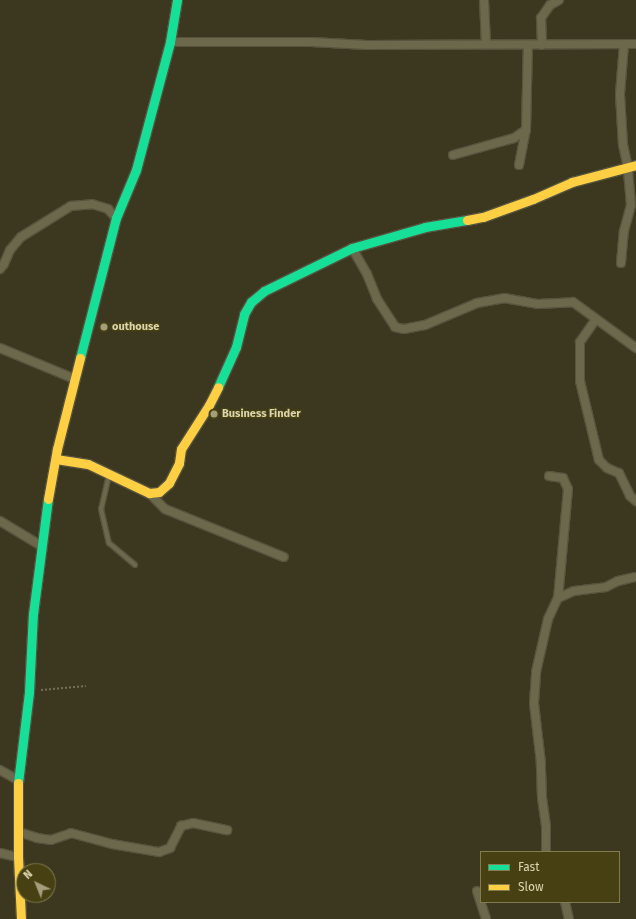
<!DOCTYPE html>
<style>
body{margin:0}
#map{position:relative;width:636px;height:919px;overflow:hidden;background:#3b381f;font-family:"Fira Sans",sans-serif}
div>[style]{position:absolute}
.path>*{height:1.5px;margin-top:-0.75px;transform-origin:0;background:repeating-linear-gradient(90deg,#747058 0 2px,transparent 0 4px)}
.roads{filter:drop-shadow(1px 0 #57533e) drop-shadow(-1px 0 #57533e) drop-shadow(0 1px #57533e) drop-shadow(0 -1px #57533e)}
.lane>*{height:4px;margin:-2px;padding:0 2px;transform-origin:2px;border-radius:2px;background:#6c684c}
.street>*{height:8px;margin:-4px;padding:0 4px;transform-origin:4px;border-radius:4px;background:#6c684c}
.fast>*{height:9px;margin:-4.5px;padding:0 4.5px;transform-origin:4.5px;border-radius:4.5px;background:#16e098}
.slow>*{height:9px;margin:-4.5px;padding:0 4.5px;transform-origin:4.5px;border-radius:4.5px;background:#ffcf43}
.dots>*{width:11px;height:11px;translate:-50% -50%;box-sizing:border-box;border:2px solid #474013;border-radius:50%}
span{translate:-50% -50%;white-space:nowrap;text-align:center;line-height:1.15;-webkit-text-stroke:3px #474013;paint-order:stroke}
.poi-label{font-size:11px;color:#dcd5ae;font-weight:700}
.left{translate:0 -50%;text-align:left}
.legend{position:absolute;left:480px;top:851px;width:140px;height:52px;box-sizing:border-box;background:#474013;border:1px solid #837c51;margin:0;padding:5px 7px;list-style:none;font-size:12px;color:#dcd5ae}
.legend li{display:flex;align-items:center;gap:8px;height:20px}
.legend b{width:20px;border:1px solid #837c51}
.north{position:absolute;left:16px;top:863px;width:40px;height:40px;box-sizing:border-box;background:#474013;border:1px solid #837c51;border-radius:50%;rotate:317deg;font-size:11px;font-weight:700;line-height:16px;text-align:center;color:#dcd5ae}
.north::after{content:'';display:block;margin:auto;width:14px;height:18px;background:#a49e7c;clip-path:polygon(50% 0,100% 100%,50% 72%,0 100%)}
</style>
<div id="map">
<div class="path">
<div style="left:41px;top:690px;width:45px;rotate:-5.1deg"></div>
</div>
<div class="roads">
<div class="lane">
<div style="left:109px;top:475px;width:35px;rotate:103deg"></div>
<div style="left:101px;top:509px;width:35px;rotate:77deg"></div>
<div style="left:109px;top:543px;width:34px;rotate:40deg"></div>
</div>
<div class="street">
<div style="left:484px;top:0;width:44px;rotate:87.4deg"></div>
<div style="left:170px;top:42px;width:141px"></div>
<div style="left:311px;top:42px;width:56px;rotate:3.1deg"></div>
<div style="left:367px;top:45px;width:269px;rotate:-0.2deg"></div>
<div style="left:542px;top:45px;width:27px;rotate:-92deg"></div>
<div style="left:541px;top:18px;width:16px;rotate:-55deg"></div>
<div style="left:550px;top:5px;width:10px;rotate:-29deg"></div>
<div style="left:453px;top:155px;width:63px;rotate:-15.6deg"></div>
<div style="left:514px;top:138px;width:14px;rotate:-34deg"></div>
<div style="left:519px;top:165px;width:36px;rotate:-79deg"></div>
<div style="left:526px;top:130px;width:85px;rotate:-88.7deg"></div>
<div style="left:352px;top:248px;width:30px;rotate:60deg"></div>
<div style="left:367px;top:274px;width:27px;rotate:68deg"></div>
<div style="left:377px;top:299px;width:33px;rotate:57deg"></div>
<div style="left:395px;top:327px;width:9px;rotate:13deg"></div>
<div style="left:404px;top:329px;width:21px;rotate:-11deg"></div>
<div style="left:425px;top:325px;width:56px;rotate:-22.9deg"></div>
<div style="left:477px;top:303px;width:27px;rotate:-10deg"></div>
<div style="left:504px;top:298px;width:35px;rotate:10deg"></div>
<div style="left:538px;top:304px;width:35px;rotate:-3deg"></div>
<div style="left:573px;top:302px;width:78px;rotate:36.1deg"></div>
<div style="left:621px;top:263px;width:32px;rotate:-85deg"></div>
<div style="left:624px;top:231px;width:27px;rotate:-75deg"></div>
<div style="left:631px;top:205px;width:37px;rotate:-95deg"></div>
<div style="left:628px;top:168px;width:24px;rotate:-102deg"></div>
<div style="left:623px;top:145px;width:51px;rotate:-93.4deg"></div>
<div style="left:620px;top:94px;width:50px;rotate:-85.4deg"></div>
<div style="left:0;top:269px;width:6px;rotate:-51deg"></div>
<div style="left:4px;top:264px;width:15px;rotate:-67deg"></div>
<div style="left:10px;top:250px;width:17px;rotate:-50deg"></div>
<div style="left:21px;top:237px;width:59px;rotate:-31.8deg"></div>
<div style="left:71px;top:206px;width:21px;rotate:-5deg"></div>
<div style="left:92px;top:204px;width:17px;rotate:17deg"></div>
<div style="left:108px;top:209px;width:12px;rotate:48deg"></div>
<div style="left:596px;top:319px;width:28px;rotate:125deg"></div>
<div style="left:580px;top:342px;width:39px;rotate:90deg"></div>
<div style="left:580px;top:381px;width:81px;rotate:76.5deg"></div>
<div style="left:599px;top:460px;width:11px;rotate:45deg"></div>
<div style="left:607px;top:468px;width:13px;rotate:23deg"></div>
<div style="left:619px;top:473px;width:25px;rotate:64deg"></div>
<div style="left:630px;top:496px;width:8px;rotate:40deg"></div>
<div style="left:0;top:348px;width:81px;rotate:22.5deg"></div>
<div style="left:549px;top:476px;width:14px;rotate:8deg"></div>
<div style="left:563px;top:478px;width:12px;rotate:66deg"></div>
<div style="left:568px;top:489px;width:109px;rotate:95.2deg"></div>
<div style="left:149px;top:493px;width:23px;rotate:45deg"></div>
<div style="left:165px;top:509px;width:128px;rotate:22deg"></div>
<div style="left:0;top:521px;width:47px;rotate:31deg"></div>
<div style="left:0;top:770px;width:21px;rotate:29deg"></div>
<div style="left:19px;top:832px;width:19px;rotate:18deg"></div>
<div style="left:37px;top:838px;width:14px;rotate:8deg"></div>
<div style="left:51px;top:840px;width:21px;rotate:-19deg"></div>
<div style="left:71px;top:833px;width:42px;rotate:15deg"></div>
<div style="left:112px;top:844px;width:48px;rotate:9.7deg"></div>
<div style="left:159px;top:852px;width:12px;rotate:-20deg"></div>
<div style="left:170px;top:848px;width:25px;rotate:-63deg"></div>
<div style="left:181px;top:826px;width:12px;rotate:-14deg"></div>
<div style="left:193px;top:823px;width:35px;rotate:12deg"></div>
<div style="left:546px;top:852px;width:26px;rotate:-90deg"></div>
<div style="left:546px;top:826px;width:28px;rotate:-98deg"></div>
<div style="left:542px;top:798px;width:35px;rotate:-92deg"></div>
<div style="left:541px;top:763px;width:60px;rotate:-96.7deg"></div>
<div style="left:534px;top:703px;width:31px;rotate:-86deg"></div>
<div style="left:536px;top:672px;width:54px;rotate:-77.2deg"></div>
<div style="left:548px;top:619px;width:23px;rotate:-65deg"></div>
<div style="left:558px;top:598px;width:17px;rotate:-24deg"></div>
<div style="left:574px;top:591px;width:32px;rotate:-7deg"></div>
<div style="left:606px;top:587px;width:13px;rotate:-27deg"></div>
<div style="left:618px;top:581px;width:18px;rotate:-13deg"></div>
<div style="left:0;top:853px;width:18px;rotate:13deg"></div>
<div style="left:477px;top:891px;width:29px;rotate:72deg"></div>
<div style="left:565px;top:902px;width:17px;rotate:77deg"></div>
</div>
<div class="fast">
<div style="left:80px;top:358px;width:145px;rotate:-75.6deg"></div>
<div style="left:116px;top:218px;width:52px;rotate:-67.4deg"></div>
<div style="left:136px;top:170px;width:132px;rotate:-75.1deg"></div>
<div style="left:170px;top:42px;width:43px;rotate:-80.5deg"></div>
<div style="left:218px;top:387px;width:44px;rotate:-65.8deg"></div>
<div style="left:236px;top:347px;width:34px;rotate:-76deg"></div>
<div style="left:244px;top:314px;width:14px;rotate:-60deg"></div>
<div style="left:251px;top:302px;width:17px;rotate:-40deg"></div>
<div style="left:264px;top:291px;width:98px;rotate:-26deg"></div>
<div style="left:352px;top:248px;width:76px;rotate:-16deg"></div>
<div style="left:425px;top:227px;width:43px;rotate:-9.5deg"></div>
<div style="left:18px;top:783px;width:92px;rotate:-83.1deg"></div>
<div style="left:29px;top:692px;width:78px;rotate:-87.1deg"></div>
<div style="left:33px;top:614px;width:116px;rotate:-82.6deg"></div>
</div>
<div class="slow">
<div style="left:467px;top:220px;width:16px;rotate:-11deg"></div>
<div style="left:483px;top:217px;width:53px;rotate:-19.8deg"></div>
<div style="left:533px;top:199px;width:43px;rotate:-23.6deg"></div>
<div style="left:572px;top:182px;width:66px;rotate:-14.9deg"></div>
<div style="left:56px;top:459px;width:32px;rotate:9deg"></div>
<div style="left:88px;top:464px;width:68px;rotate:25.4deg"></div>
<div style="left:149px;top:493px;width:10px;rotate:-6deg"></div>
<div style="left:159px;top:492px;width:13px;rotate:-42deg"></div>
<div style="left:169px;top:483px;width:22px;rotate:-63deg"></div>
<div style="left:179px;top:463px;width:14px;rotate:-82deg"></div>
<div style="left:181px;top:449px;width:52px;rotate:-57.5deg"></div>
<div style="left:209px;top:405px;width:20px;rotate:-63deg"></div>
<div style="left:48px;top:499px;width:51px;rotate:-79.8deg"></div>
<div style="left:57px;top:449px;width:94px;rotate:-75.8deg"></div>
<div style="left:18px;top:783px;width:74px;rotate:90deg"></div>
<div style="left:18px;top:857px;width:62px;rotate:87.2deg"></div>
</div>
</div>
<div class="dots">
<div style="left:104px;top:327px;background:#a49e7c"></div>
<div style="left:214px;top:414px;background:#a49e7c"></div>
</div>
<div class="poi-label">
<span class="left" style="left:112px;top:327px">outhouse</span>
<span class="left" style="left:222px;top:414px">Business Finder</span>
</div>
<ul class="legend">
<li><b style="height:5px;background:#16e098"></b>Fast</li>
<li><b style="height:5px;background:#ffcf43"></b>Slow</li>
</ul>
<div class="north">N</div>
</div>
